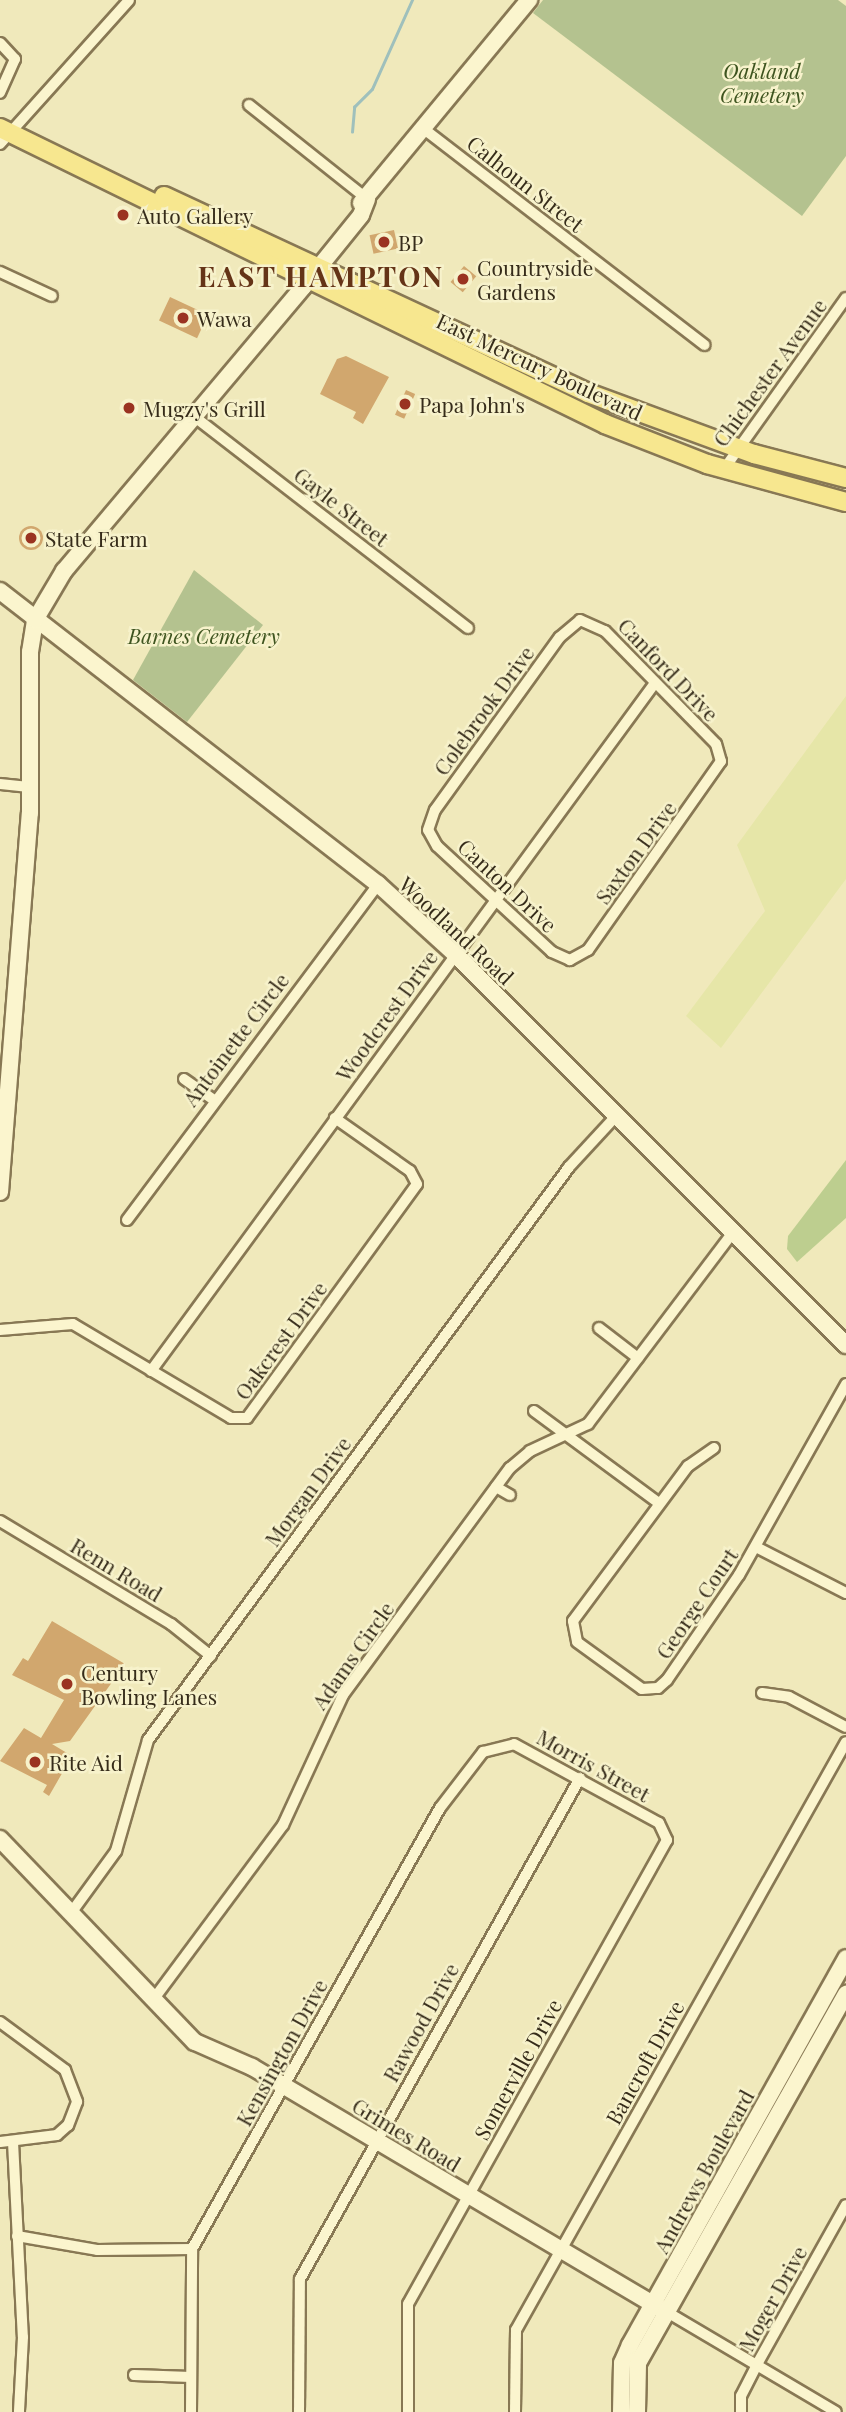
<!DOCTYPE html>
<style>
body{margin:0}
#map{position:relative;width:846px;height:2412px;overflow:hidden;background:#f0e9bb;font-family:"Playfair Display",serif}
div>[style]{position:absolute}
.farmland>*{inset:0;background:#e6e6a8}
.green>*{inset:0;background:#bdce8f}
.cemetery>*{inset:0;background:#b4c28f}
.stream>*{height:2.5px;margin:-1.25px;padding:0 1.25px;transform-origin:1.25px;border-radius:1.25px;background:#9fc0bc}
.building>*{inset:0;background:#d1a76e;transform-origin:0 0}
.round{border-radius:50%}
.roads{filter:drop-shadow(2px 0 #887854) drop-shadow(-2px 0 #887854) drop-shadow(0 2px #887854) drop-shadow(0 -2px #887854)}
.street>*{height:10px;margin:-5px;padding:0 5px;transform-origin:5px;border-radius:5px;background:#fbf5ce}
.secondary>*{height:16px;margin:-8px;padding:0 8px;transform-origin:8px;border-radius:8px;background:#fbf5ce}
.primary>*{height:18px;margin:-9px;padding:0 9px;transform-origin:9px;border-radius:9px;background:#f7e78f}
.dots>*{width:19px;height:19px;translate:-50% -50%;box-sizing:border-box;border:4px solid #f7f2cb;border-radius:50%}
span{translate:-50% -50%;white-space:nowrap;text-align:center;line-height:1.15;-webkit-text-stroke:5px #f7f2cb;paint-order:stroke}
.park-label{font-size:21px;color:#3e541f;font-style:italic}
.street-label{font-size:21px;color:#362c1a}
.poi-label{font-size:21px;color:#362c1a}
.left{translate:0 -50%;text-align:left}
.district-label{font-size:28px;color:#653417;font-weight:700;letter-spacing:2px}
</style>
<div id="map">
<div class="farmland">
<div style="clip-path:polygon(846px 696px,846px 879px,721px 1048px,686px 1016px,765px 911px,737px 845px)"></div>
</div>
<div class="green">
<div style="clip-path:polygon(846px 1160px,846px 1218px,797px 1262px,787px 1249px,788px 1236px)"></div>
</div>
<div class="cemetery">
<div style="clip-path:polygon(543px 0,838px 0,846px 6px,846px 156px,802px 216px,533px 13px)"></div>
<div style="clip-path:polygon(194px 570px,263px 625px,187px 722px,133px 680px)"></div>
</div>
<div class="stream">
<div style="left:352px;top:132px;width:25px;rotate:-85deg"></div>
<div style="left:354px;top:107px;width:25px;rotate:-45deg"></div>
<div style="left:372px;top:89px;width:98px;rotate:-65.8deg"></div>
</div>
<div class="building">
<div style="left:394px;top:230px;width:19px;height:25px;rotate:78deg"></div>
<div style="left:464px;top:266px;width:16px;height:21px;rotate:40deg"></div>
<div style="left:170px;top:297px;width:42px;height:26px;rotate:25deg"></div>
<div style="clip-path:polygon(346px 356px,389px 377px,363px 424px,353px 418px,356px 412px,320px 394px,337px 359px)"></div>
<div style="left:406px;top:390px;width:10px;height:27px;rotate:24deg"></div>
<div class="round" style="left:19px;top:526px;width:24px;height:24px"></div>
<div style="clip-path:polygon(52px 1621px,125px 1664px,70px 1741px,52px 1744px,72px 1756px,49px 1796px,43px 1792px,47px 1785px,0 1761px,24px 1728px,41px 1738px,64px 1700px,12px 1675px,23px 1658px,28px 1661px)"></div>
</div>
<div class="roads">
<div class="street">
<div style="left:0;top:43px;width:22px;rotate:47deg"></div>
<div style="left:15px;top:59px;width:37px;rotate:114deg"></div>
<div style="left:249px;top:105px;width:151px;rotate:38.5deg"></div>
<div style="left:424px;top:129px;width:354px;rotate:37.6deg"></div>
<div style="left:0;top:144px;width:193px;rotate:-48.1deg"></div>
<div style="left:0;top:272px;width:57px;rotate:24.8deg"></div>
<div style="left:191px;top:414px;width:350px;rotate:37.7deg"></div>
<div style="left:724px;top:469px;width:210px;rotate:-54.5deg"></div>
<div style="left:580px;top:620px;width:27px;rotate:24deg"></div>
<div style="left:605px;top:631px;width:158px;rotate:45.5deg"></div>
<div style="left:716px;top:744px;width:18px;rotate:74deg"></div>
<div style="left:721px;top:761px;width:231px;rotate:125.1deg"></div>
<div style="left:588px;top:950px;width:21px;rotate:151deg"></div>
<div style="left:570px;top:960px;width:20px;rotate:-156deg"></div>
<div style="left:552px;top:952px;width:156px;rotate:-137.3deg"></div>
<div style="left:437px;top:846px;width:18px;rotate:-119deg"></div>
<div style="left:428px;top:830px;width:21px;rotate:-71deg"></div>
<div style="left:435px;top:810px;width:213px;rotate:-54.2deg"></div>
<div style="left:560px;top:637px;width:26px;rotate:-40deg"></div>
<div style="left:0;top:784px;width:31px;rotate:6deg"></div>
<div style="left:184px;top:1079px;width:35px;rotate:35deg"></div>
<div style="left:127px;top:1220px;width:419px;rotate:-53.2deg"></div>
<div style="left:599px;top:1328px;width:49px;rotate:37.6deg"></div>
<div style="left:0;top:1330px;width:73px;rotate:-4.7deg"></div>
<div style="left:73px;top:1324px;width:184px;rotate:30.7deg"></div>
<div style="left:231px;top:1418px;width:16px"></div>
<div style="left:247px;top:1418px;width:289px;rotate:-54deg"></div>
<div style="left:417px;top:1184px;width:15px;rotate:-118deg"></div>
<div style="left:410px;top:1171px;width:92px;rotate:-144.8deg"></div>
<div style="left:151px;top:1371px;width:853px;rotate:-53.78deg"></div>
<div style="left:534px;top:1411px;width:155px;rotate:36.4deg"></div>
<div style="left:714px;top:1448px;width:32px;rotate:145deg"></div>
<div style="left:688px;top:1466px;width:193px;rotate:126.6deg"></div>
<div style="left:573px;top:1621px;width:21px;rotate:79deg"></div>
<div style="left:577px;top:1642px;width:80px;rotate:35.9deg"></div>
<div style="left:642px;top:1689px;width:16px;rotate:-4deg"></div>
<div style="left:658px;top:1688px;width:12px;rotate:-42deg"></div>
<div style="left:667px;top:1680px;width:127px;rotate:-55.6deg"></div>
<div style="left:739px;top:1575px;width:219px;rotate:-60.7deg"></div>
<div style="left:496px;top:1487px;width:16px;rotate:30deg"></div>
<div style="left:0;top:1521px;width:200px;rotate:31.1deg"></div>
<div style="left:171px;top:1624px;width:51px;rotate:38.7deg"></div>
<div style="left:756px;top:1547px;width:101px;rotate:27.1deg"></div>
<div style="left:762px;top:1693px;width:27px;rotate:8deg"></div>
<div style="left:789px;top:1697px;width:64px;rotate:27.8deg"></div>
<div style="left:71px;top:1913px;width:77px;rotate:-54deg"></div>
<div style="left:116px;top:1851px;width:116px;rotate:-73.9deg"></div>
<div style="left:148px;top:1740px;width:711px;rotate:-53.69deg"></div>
<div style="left:569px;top:1167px;width:71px;rotate:-47.3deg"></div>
<div style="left:153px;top:2000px;width:218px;rotate:-53.4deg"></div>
<div style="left:283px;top:1825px;width:143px;rotate:-65.2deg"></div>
<div style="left:343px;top:1695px;width:282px;rotate:-53.7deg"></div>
<div style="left:510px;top:1468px;width:26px;rotate:-40deg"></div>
<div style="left:530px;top:1451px;width:64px;rotate:-25deg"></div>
<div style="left:588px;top:1424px;width:242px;rotate:-52.9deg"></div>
<div style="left:0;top:2022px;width:81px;rotate:36.4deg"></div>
<div style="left:65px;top:2070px;width:34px;rotate:69deg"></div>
<div style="left:77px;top:2102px;width:25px;rotate:111deg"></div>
<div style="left:68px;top:2125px;width:15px;rotate:138deg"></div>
<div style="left:57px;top:2135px;width:57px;rotate:173deg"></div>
<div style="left:13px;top:2142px;width:195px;rotate:87.1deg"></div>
<div style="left:23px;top:2337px;width:75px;rotate:93.1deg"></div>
<div style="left:17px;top:2236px;width:81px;rotate:9.9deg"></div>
<div style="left:97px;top:2250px;width:95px;rotate:-0.6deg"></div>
<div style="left:667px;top:2312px;width:196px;rotate:30.6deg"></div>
<div style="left:134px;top:2375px;width:57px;rotate:2deg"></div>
<div style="left:191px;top:2412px;width:163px;rotate:-89.6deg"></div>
<div style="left:192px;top:2249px;width:506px;rotate:-60.65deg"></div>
<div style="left:440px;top:1808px;width:71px;rotate:-52.5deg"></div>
<div style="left:483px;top:1752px;width:32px;rotate:-14deg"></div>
<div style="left:514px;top:1744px;width:165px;rotate:28.6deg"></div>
<div style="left:659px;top:1823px;width:19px;rotate:65deg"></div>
<div style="left:667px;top:1840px;width:531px;rotate:119.17deg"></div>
<div style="left:408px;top:2304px;width:108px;rotate:90deg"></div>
<div style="left:299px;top:2412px;width:133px;rotate:-89.6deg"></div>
<div style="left:300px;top:2279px;width:574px;rotate:-60.8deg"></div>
<div style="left:515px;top:2412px;width:82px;rotate:-89.3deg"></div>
<div style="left:516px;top:2330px;width:674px;rotate:-60.7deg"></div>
<div style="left:741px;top:2412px;width:16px;rotate:-90deg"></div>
<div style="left:741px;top:2396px;width:34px;rotate:-63deg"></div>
<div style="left:756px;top:2366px;width:184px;rotate:-60.8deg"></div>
</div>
<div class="secondary">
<div style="left:361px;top:203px;width:264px;rotate:-50.4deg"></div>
<div style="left:0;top:591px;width:478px;rotate:37.8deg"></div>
<div style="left:378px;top:884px;width:104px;rotate:42.3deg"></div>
<div style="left:455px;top:954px;width:553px;rotate:45deg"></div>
<div style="left:0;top:1192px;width:380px;rotate:-85.5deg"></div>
<div style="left:30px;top:813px;width:161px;rotate:-90deg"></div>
<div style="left:30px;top:652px;width:32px;rotate:-81deg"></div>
<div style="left:35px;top:620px;width:57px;rotate:-59.4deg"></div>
<div style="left:64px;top:571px;width:371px;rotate:-49.9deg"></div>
<div style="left:303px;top:287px;width:92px;rotate:-51.1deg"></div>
<div style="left:361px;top:215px;width:17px;rotate:-69deg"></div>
<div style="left:0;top:1839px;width:281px;rotate:46.2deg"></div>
<div style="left:195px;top:2042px;width:62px;rotate:23.7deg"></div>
<div style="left:252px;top:2067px;width:482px;rotate:30.6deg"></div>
<div style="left:621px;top:2412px;width:49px;rotate:-88.8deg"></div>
<div style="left:622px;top:2363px;width:20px;rotate:-66deg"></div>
<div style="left:630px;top:2345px;width:443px;rotate:-60.8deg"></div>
<div style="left:637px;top:2412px;width:49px;rotate:-88.8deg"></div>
<div style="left:638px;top:2363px;width:424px;rotate:-60.6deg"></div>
</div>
<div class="primary">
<div style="left:0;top:128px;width:674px;rotate:26.07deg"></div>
<div style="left:605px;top:424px;width:110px;rotate:21.4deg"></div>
<div style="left:707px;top:464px;width:144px;rotate:15.3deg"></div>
<div style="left:164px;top:196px;width:468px;rotate:24.9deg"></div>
<div style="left:588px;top:393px;width:177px;rotate:20.2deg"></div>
<div style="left:754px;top:454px;width:95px;rotate:14.6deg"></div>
</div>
</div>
<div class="dots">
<div style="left:123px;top:215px;background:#9a3321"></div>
<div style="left:384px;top:242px;background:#9a3321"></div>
<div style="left:463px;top:279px;background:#9a3321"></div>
<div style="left:183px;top:318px;background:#9a3321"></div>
<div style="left:405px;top:404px;background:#9a3321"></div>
<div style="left:129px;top:408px;background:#9a3321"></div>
<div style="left:31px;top:538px;background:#9a3321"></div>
<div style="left:67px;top:1684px;background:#9a3321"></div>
<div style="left:35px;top:1762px;background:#9a3321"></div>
</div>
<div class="park-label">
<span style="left:762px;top:82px">Oakland<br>Cemetery</span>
<span style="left:204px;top:635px">Barnes Cemetery</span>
</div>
<div class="street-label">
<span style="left:526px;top:183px;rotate:38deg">Calhoun Street</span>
<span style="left:540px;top:366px;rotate:25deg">East Mercury Boulevard</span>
<span style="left:769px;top:372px;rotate:-54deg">Chichester Avenue</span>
<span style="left:342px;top:506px;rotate:38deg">Gayle Street</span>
<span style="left:669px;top:669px;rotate:46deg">Canford Drive</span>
<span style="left:483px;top:710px;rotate:-54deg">Colebrook Drive</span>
<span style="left:635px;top:852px;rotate:-54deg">Saxton Drive</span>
<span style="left:508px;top:885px;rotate:43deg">Canton Drive</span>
<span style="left:457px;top:930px;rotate:43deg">Woodland Road</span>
<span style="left:386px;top:1015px;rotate:-54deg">Woodcrest Drive</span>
<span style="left:235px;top:1039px;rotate:-53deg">Antoinette Circle</span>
<span style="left:280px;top:1340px;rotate:-54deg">Oakcrest Drive</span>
<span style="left:307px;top:1491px;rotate:-54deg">Morgan Drive</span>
<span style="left:117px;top:1569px;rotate:31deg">Renn Road</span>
<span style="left:696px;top:1603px;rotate:-56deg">George Court</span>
<span style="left:352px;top:1655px;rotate:-55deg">Adams Circle</span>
<span style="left:594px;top:1765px;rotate:29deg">Morris Street</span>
<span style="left:420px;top:2022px;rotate:-61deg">Rawood Drive</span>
<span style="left:281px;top:2052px;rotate:-61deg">Kensington Drive</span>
<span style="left:644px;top:2062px;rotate:-61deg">Bancroft Drive</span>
<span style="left:517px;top:2069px;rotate:-61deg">Somerville Drive</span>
<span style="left:407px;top:2134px;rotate:31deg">Grimes Road</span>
<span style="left:703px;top:2171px;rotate:-61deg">Andrews Boulevard</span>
<span style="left:772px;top:2298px;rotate:-61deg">Moger Drive</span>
</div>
<div class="poi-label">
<span class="left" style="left:137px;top:215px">Auto Gallery</span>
<span class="left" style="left:398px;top:242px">BP</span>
<span class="left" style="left:477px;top:279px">Countryside<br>Gardens</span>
<span class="left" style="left:197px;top:318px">Wawa</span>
<span class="left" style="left:419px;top:404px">Papa John's</span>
<span class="left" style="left:143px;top:408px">Mugzy's Grill</span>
<span class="left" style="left:45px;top:538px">State Farm</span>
<span class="left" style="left:81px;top:1684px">Century<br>Bowling Lanes</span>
<span class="left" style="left:49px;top:1762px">Rite Aid</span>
</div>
<div class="district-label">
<span style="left:321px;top:276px">EAST HAMPTON</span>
</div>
</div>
